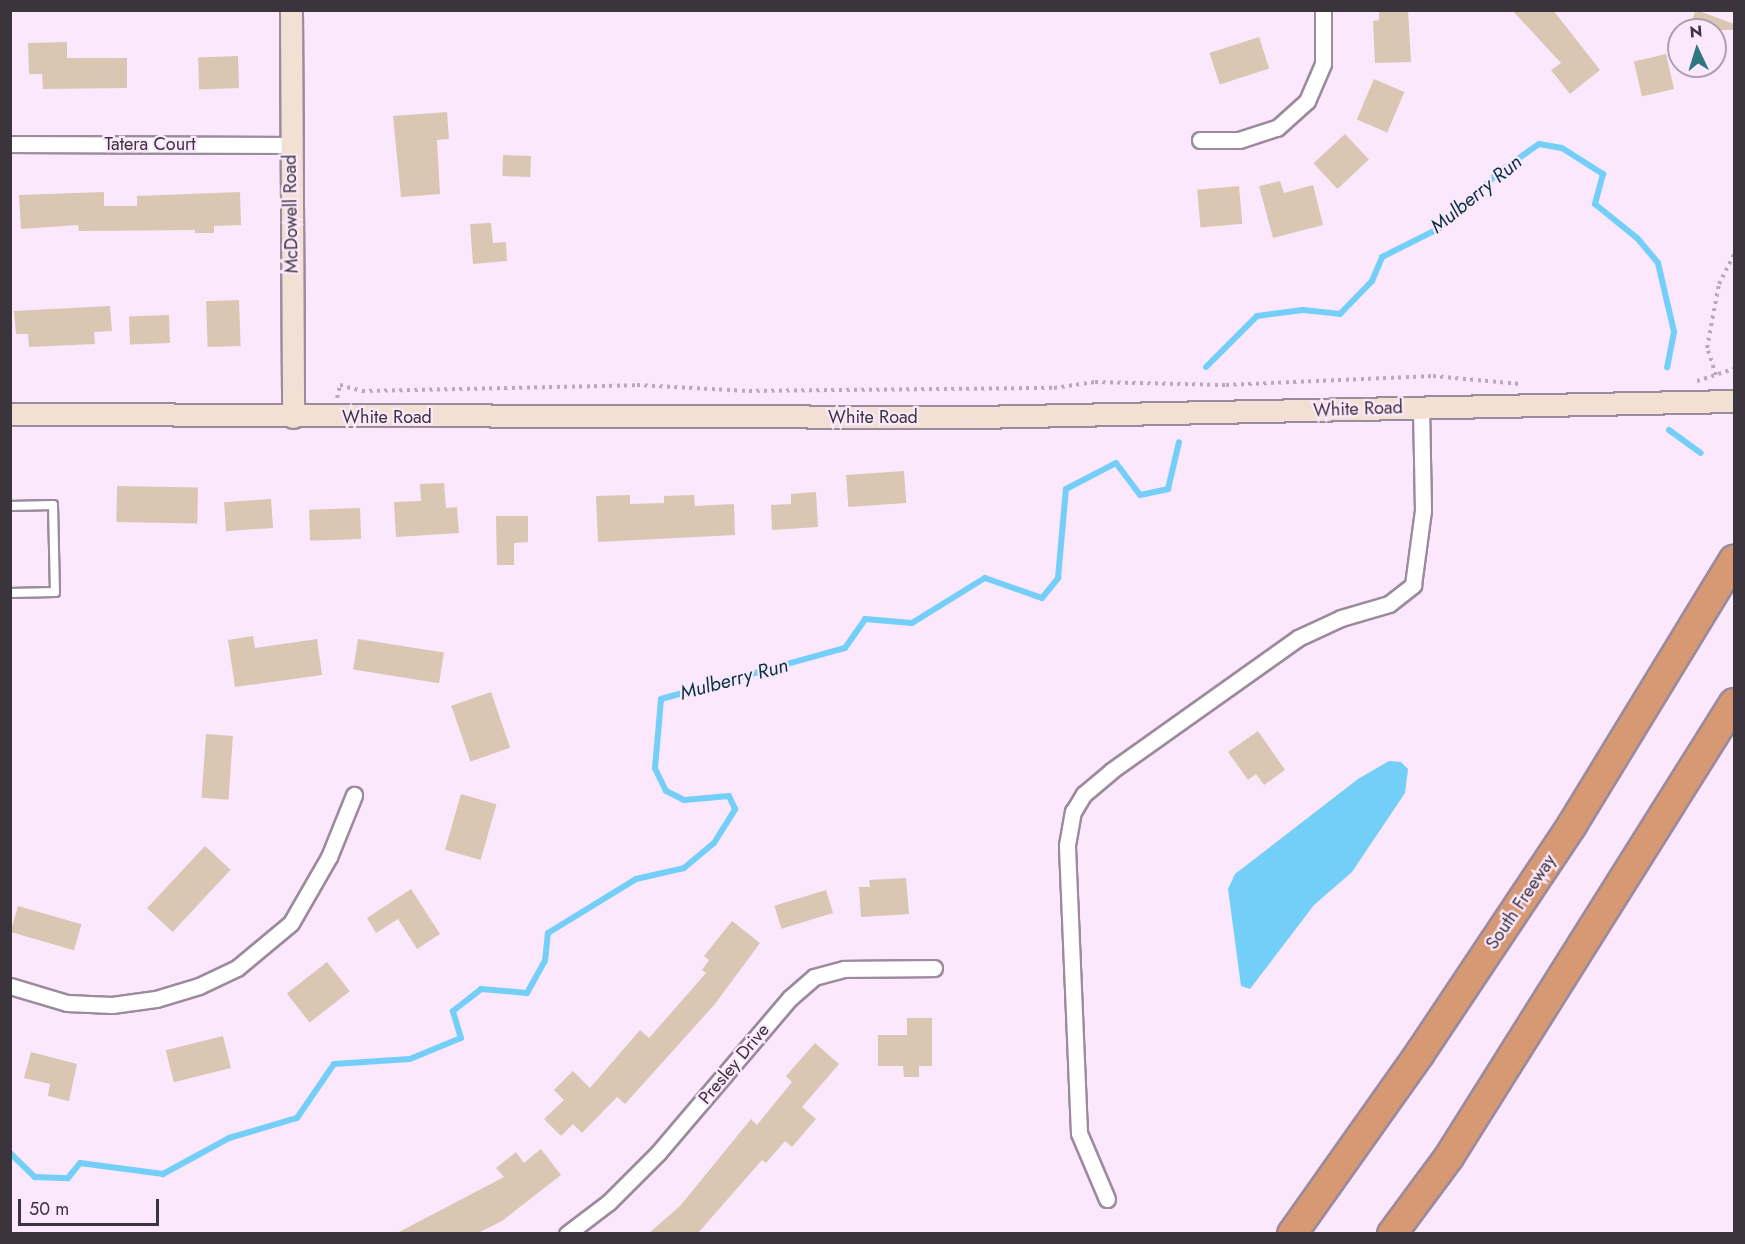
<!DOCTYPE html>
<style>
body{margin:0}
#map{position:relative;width:1745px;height:1244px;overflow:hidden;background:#fbe8fc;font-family:Jost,sans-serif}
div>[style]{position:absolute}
.water>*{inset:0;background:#73cff7}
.stream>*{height:6px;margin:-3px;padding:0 3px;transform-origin:3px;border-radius:3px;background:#73cff7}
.building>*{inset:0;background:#d9c7b3;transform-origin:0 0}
.path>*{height:4px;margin-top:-2px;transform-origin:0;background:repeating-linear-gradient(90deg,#b9aaba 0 3px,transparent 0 7.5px)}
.roads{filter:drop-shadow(2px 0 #9c8b9d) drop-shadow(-2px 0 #9c8b9d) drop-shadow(0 2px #9c8b9d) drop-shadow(0 -2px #9c8b9d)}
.lane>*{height:8px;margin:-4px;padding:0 4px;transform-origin:4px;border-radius:4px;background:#fff}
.street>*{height:15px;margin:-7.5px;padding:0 7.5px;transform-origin:7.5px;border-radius:7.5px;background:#fff}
.secondary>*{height:21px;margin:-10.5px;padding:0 10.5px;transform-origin:10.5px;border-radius:10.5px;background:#f3e0d5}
.highway>*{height:28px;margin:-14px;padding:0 14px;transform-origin:14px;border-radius:14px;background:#d79974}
span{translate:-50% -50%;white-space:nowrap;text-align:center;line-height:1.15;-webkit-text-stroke:4.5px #fbe8fc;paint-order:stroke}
.street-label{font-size:18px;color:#3c343c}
.water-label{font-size:20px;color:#073243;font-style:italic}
.frame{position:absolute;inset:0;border:12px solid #3c343c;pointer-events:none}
.north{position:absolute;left:1667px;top:18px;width:60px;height:60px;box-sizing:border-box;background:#fbe8fc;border:2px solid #afa0af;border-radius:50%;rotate:356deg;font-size:16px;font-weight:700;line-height:24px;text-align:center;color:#3c343c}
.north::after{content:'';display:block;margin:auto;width:21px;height:27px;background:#2f7681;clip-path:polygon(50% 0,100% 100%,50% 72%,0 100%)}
.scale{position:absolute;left:18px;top:1199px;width:141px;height:27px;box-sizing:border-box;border:3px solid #3c343c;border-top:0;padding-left:8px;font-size:18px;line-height:21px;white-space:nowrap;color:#3c343c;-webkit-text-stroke:4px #fbe8fc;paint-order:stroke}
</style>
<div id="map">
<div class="water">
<div style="clip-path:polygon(1389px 761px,1401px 762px,1408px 769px,1405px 793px,1352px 872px,1314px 905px,1250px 989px,1241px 986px,1228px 889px,1235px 874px,1358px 779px)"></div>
</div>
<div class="stream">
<div style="left:1206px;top:367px;width:72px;rotate:-45deg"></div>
<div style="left:1257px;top:316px;width:46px;rotate:-7.4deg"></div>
<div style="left:1303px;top:310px;width:37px;rotate:6deg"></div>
<div style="left:1340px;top:314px;width:46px;rotate:-45.9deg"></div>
<div style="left:1372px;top:281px;width:26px;rotate:-67deg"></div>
<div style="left:1382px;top:257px;width:65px;rotate:-26.6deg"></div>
<div style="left:1440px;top:228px;width:81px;rotate:-43.5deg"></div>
<div style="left:1499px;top:172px;width:49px;rotate:-35deg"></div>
<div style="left:1539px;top:144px;width:23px;rotate:10deg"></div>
<div style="left:1562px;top:148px;width:49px;rotate:32.4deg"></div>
<div style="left:1603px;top:174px;width:31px;rotate:105deg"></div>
<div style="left:1595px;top:204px;width:55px;rotate:39.1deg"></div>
<div style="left:1638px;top:239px;width:31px;rotate:50deg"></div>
<div style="left:1658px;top:263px;width:71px;rotate:76.9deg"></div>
<div style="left:1674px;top:332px;width:36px;rotate:101deg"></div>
<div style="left:1669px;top:430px;width:39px;rotate:36deg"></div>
<div style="left:10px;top:1153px;width:35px;rotate:44deg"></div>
<div style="left:35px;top:1177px;width:33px;rotate:2deg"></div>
<div style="left:68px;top:1178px;width:19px;rotate:-51deg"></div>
<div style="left:80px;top:1163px;width:84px;rotate:7.5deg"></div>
<div style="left:163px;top:1174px;width:75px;rotate:-28.6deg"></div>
<div style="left:229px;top:1138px;width:71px;rotate:-16.4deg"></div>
<div style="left:297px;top:1118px;width:65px;rotate:-55.6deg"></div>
<div style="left:334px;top:1064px;width:76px;rotate:-3.8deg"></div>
<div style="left:410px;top:1059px;width:55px;rotate:-22.4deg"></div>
<div style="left:461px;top:1038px;width:28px;rotate:-107deg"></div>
<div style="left:453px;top:1011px;width:36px;rotate:-38deg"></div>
<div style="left:481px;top:989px;width:46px;rotate:5deg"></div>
<div style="left:527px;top:993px;width:37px;rotate:-61deg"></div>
<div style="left:545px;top:961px;width:28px;rotate:-84deg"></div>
<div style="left:548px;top:933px;width:103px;rotate:-31.5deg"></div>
<div style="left:636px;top:879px;width:49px;rotate:-12.9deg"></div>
<div style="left:684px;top:868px;width:39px;rotate:-40deg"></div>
<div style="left:714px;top:843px;width:40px;rotate:-58deg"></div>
<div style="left:735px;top:809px;width:14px;rotate:-115deg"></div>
<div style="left:729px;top:796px;width:45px;rotate:174.9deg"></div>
<div style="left:684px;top:800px;width:20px;rotate:-153deg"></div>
<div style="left:666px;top:791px;width:25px;rotate:-116deg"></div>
<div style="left:655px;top:768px;width:69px;rotate:-85deg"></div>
<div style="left:661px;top:699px;width:191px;rotate:-15.5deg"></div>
<div style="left:845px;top:648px;width:35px;rotate:-55deg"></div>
<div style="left:865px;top:619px;width:47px;rotate:4.9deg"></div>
<div style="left:912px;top:623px;width:86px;rotate:-31.7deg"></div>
<div style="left:985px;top:578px;width:60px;rotate:19.3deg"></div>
<div style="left:1042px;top:598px;width:26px;rotate:-51deg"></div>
<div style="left:1058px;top:578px;width:89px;rotate:-84.9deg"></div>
<div style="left:1066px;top:489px;width:56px;rotate:-27.5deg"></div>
<div style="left:1116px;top:463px;width:40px;rotate:53deg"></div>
<div style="left:1140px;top:495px;width:29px;rotate:-12deg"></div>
<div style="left:1168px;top:489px;width:48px;rotate:-76.8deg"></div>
</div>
<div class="building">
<div style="clip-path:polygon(1379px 10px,1408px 10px,1411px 62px,1375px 63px,1373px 21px,1379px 20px)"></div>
<div style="clip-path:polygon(1512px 10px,1553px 10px,1600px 70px,1570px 94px,1551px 70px,1561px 63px)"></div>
<div style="clip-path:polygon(1696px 10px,1734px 24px,1734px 30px,1703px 30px,1690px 25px)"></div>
<div style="left:1259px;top:37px;width:33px;height:52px;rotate:72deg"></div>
<div style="clip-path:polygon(67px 42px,67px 58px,127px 58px,127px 88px,43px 89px,42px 74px,29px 74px,28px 43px)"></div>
<div style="left:1666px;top:54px;width:36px;height:33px;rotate:77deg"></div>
<div style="left:238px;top:56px;width:32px;height:40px;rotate:88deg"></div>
<div style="left:1374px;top:79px;width:33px;height:44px;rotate:23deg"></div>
<div style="clip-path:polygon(447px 112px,449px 139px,437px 140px,440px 194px,401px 197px,393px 116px)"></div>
<div style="left:1345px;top:134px;width:35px;height:43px;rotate:47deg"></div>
<div style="left:503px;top:155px;width:28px;height:21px;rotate:2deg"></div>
<div style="clip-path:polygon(1280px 181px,1284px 193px,1313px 185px,1323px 225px,1273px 238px,1259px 186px)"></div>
<div style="left:1239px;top:186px;width:38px;height:42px;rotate:85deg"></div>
<div style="clip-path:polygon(104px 192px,104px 206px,137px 206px,137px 196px,240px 192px,241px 225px,214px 226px,214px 233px,195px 233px,195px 230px,79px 231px,78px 225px,21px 229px,19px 195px)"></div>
<div style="clip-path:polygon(491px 223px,493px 243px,506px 242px,507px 261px,473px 264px,470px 224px)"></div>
<div style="left:239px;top:300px;width:46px;height:33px;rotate:88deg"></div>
<div style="clip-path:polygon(110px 306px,112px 331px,94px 332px,95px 344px,29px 347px,28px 334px,16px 334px,14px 311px)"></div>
<div style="left:169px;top:315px;width:28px;height:40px;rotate:88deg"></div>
<div style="left:904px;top:471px;width:32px;height:58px;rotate:86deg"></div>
<div style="clip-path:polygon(444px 483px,446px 508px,457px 507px,459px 533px,396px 537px,394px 502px,421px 501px,420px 484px)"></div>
<div style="left:117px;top:486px;width:81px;height:36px;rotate:1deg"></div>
<div style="clip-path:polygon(816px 492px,818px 527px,772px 530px,771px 505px,791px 504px,791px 494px)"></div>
<div style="clip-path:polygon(630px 495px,630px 504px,664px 503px,664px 496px,694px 495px,695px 506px,734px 504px,735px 535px,598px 542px,596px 496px)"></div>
<div style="left:271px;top:499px;width:29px;height:47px;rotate:86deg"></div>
<div style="left:360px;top:508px;width:31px;height:51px;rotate:88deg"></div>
<div style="clip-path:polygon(496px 516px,528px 516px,528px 542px,514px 543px,514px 565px,497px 565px)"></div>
<div style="clip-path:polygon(253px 636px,255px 648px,317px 639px,322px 675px,235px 687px,228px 640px)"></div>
<div style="left:358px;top:639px;width:87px;height:31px;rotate:9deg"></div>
<div style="left:491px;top:692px;width:59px;height:42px;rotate:71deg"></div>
<div style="clip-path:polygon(1258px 731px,1285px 770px,1264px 785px,1256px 774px,1248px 780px,1228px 752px)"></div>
<div style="left:206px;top:734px;width:27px;height:64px;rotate:4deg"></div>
<div style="left:461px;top:794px;width:37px;height:58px;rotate:16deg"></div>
<div style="left:205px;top:846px;width:35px;height:85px;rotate:43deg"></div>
<div style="clip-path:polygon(906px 878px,909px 914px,861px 917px,859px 887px,870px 887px,869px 880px)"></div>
<div style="clip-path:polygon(411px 889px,440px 934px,417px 949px,398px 919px,376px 933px,367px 918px)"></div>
<div style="left:826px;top:890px;width:24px;height:54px;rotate:73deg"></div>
<div style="left:18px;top:906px;width:66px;height:27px;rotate:16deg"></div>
<div style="clip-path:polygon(732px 921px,760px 943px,715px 1004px,625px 1104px,617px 1097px,582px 1133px,573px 1124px,561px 1136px,544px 1119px,564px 1100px,554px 1090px,573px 1071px,590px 1088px,640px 1030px,649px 1038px,706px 973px,702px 970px,709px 960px,704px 956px)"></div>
<div style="left:327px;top:962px;width:37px;height:51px;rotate:52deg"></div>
<div style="clip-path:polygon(907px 1018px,932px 1018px,932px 1066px,919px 1066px,919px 1077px,904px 1077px,903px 1066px,878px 1066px,878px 1035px,907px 1035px)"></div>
<div style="left:223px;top:1036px;width:33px;height:59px;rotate:76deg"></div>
<div style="clip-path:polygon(815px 1043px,839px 1064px,802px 1107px,816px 1119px,792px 1147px,785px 1141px,766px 1163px,762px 1160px,698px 1233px,649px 1233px,680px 1206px,751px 1119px,757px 1125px,792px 1082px,786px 1076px)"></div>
<div style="clip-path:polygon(31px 1052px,77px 1064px,69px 1101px,48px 1096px,50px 1084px,24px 1078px)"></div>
<div style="clip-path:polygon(541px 1149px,561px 1175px,502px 1221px,478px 1233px,397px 1233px,504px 1177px,496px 1168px,516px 1152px,524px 1163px)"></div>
</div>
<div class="path">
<div style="left:1716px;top:375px;width:28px;rotate:-108deg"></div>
<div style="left:1707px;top:348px;width:65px;rotate:-79.4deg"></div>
<div style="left:1719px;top:284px;width:34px;rotate:-63deg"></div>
<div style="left:1697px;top:381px;width:39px;rotate:-18deg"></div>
<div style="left:337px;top:398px;width:13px;rotate:-77deg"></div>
<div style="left:340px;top:385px;width:23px;rotate:15deg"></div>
<div style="left:362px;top:391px;width:275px;rotate:-1.2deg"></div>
<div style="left:637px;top:385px;width:112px;rotate:3.1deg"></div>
<div style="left:749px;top:391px;width:305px;rotate:-0.6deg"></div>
<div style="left:1054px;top:388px;width:41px;rotate:-8.3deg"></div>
<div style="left:1095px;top:382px;width:131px;rotate:1.3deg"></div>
<div style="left:1226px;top:385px;width:207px;rotate:-2.5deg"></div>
<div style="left:1433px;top:376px;width:88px;rotate:5.2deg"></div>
</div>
<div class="roads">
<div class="lane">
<div style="left:10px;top:506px;width:43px;rotate:-1.3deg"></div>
<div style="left:53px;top:505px;width:87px;rotate:88.7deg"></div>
<div style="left:55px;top:592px;width:45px;rotate:178.7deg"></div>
</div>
<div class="street">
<div style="left:1200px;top:140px;width:39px"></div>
<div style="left:1239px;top:140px;width:40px;rotate:-18deg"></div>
<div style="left:1277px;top:128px;width:40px;rotate:-42deg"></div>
<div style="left:1307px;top:101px;width:40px;rotate:-66.6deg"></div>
<div style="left:1323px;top:64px;width:54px;rotate:-90deg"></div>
<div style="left:10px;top:144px;width:280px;rotate:0.2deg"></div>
<div style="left:10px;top:986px;width:59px;rotate:16.6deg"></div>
<div style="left:67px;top:1003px;width:45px;rotate:2.5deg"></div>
<div style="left:112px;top:1005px;width:44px;rotate:-7.8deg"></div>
<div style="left:156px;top:999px;width:45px;rotate:-16.8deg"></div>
<div style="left:199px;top:986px;width:42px;rotate:-25.3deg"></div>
<div style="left:237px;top:968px;width:70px;rotate:-39.8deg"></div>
<div style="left:291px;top:923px;width:76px;rotate:-60.1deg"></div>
<div style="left:329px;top:857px;width:67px;rotate:-68deg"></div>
<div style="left:1107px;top:1199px;width:72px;rotate:-113deg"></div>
<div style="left:1079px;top:1133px;width:288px;rotate:-92.4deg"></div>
<div style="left:1067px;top:845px;width:34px;rotate:-80deg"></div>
<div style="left:1073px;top:812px;width:21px;rotate:-59deg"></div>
<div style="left:1084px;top:794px;width:35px;rotate:-40deg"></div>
<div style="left:1111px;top:771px;width:229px;rotate:-35.4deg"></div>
<div style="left:1298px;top:638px;width:47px;rotate:-24.9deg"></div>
<div style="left:1341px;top:618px;width:50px;rotate:-16.3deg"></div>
<div style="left:1389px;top:604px;width:31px;rotate:-38deg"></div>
<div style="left:1413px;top:585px;width:76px;rotate:-82.4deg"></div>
<div style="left:1423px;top:510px;width:103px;rotate:-91.1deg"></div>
<div style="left:567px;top:1234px;width:53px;rotate:-37.3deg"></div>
<div style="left:609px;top:1202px;width:69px;rotate:-45deg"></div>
<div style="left:658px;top:1153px;width:204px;rotate:-49.6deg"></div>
<div style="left:790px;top:998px;width:32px;rotate:-41deg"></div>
<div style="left:814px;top:977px;width:31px;rotate:-15deg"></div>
<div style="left:844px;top:969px;width:90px;rotate:-0.6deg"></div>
</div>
<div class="secondary">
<div style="left:291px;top:10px;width:407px;rotate:89.7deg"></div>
<div style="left:10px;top:414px;width:966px;rotate:0.18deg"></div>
<div style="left:976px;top:417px;width:758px;rotate:-1.21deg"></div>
</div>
<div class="highway">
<div style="left:1292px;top:1234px;width:222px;rotate:-54.7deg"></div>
<div style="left:1420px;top:1053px;width:274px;rotate:-56.3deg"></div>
<div style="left:1572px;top:825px;width:311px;rotate:-58.6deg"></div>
<div style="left:1392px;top:1234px;width:96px;rotate:-53.5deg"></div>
<div style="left:1449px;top:1157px;width:536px;rotate:-57.88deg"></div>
</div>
</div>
<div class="street-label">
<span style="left:150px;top:144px">Tatera Court</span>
<span style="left:291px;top:214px;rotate:-91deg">McDowell Road</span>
<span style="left:1358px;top:409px;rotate:-2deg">White Road</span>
<span style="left:387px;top:417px">White Road</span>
<span style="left:873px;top:417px">White Road</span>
<span style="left:1521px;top:902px;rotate:-56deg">South Freeway</span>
<span style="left:734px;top:1064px;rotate:-50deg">Presley Drive</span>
</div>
<div class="water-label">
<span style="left:1476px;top:194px;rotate:-39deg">Mulberry Run</span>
<span style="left:734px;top:679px;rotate:-15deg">Mulberry Run</span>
</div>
<div class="frame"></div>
<div class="north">N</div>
<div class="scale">50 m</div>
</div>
